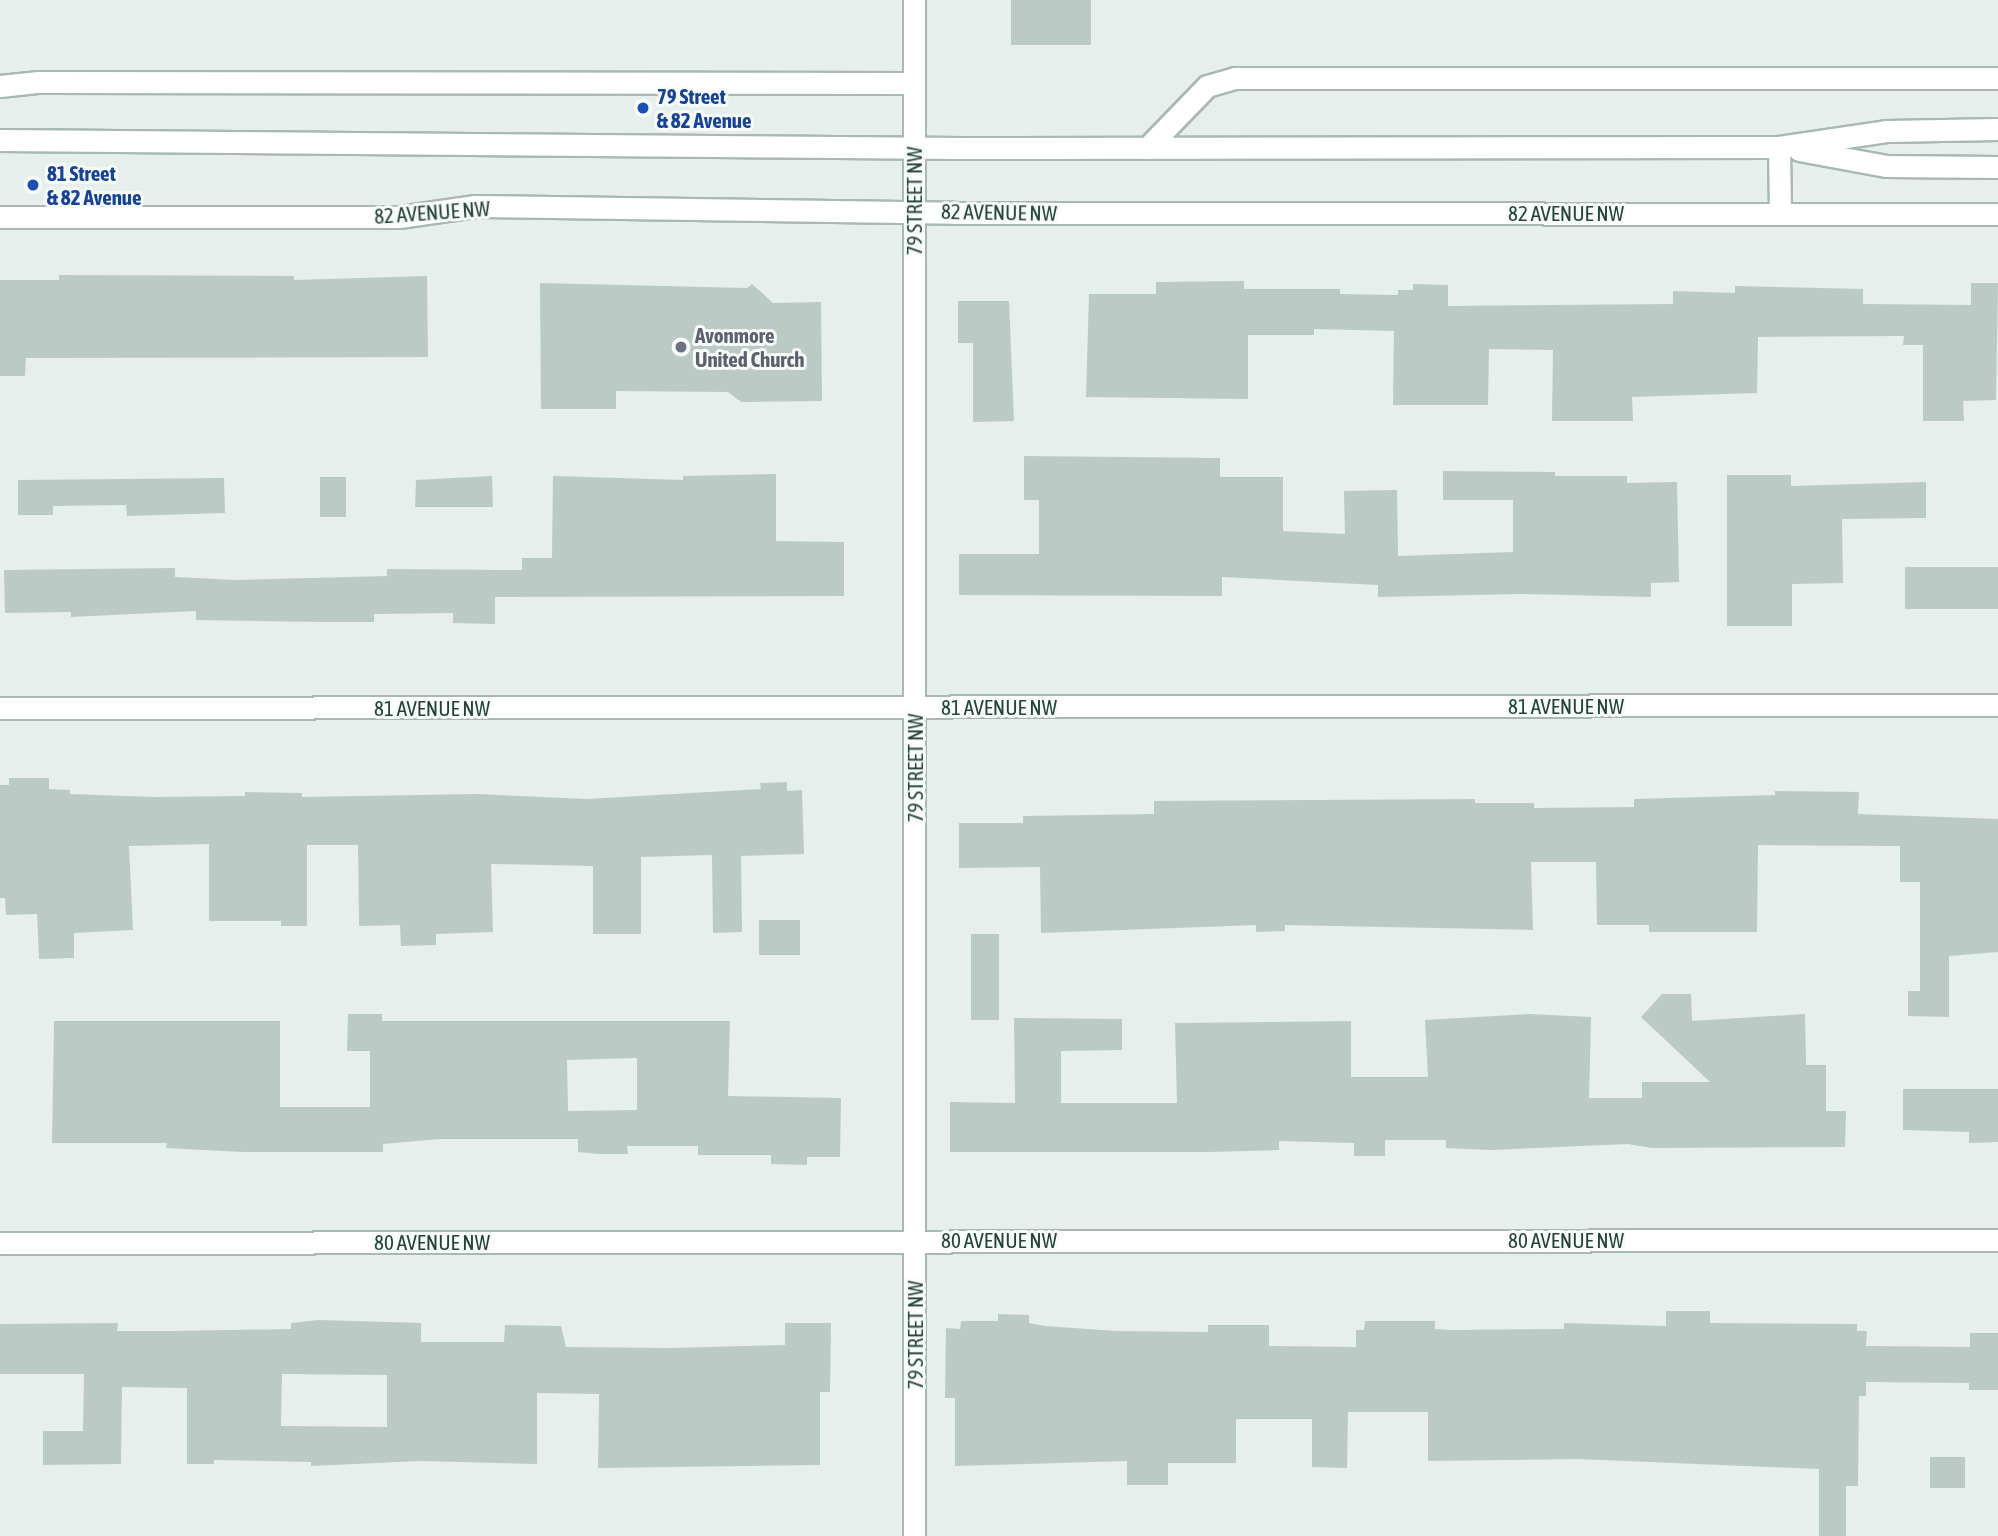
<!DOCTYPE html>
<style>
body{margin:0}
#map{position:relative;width:1998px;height:1536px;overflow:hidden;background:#e6efeb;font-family:"Asap Condensed",sans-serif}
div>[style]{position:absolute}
.building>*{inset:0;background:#bbcac4;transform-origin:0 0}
.roads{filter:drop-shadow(2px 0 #a8b8b2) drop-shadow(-2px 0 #a8b8b2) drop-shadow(0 2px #a8b8b2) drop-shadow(0 -2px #a8b8b2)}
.minor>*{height:21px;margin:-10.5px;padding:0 10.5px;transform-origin:10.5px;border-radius:10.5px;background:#fff}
.tertiary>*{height:21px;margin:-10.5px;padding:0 10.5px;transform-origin:10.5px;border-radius:10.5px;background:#fff}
.secondary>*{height:21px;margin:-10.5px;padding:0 10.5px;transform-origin:10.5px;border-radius:10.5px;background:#fff}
.dots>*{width:19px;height:19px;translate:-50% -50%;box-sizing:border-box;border:4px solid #f7fbf9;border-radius:50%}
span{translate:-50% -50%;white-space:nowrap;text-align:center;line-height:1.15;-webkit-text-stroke:6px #f7fbf9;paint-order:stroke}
.transit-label{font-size:21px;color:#164399;font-weight:700}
.left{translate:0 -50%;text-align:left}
.street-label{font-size:21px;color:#24423a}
.worship-label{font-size:21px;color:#5b616d;font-weight:700}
</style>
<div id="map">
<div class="building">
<div style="left:1011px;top:0;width:80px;height:45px"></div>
<div style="clip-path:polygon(59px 275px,294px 276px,294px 280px,427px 276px,428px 357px,26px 358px,25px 376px,0 376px,0 280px,59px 280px)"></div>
<div style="clip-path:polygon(1244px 281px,1244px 289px,1340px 289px,1340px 294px,1398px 295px,1398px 290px,1413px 290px,1413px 284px,1448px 285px,1448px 306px,1673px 304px,1673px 291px,1735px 293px,1735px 286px,1863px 289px,1863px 304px,1971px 305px,1971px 283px,1998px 283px,1996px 400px,1963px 401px,1964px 421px,1923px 421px,1923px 345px,1903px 345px,1904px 336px,1758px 337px,1757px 393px,1632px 397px,1633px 421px,1552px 421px,1553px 350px,1489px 349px,1488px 405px,1393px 405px,1394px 331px,1314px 329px,1314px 335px,1248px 335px,1248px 399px,1086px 397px,1089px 294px,1156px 294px,1156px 282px)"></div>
<div style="clip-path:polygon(540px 283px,747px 288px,752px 284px,773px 303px,821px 302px,822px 401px,741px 402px,728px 392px,616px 391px,616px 409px,541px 409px)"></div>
<div style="clip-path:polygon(958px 301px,1009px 301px,1014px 421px,973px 422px,973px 343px,958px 343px)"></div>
<div style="clip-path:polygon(1024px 456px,1220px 458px,1220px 477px,1283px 477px,1283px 531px,1345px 534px,1344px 491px,1397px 490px,1398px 556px,1513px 552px,1513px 500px,1443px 500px,1443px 471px,1555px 472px,1555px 476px,1627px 476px,1627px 483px,1677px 482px,1679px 582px,1651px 583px,1651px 597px,1522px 594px,1378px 597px,1378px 585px,1222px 577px,1222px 596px,959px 595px,959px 554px,1039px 554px,1039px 500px,1024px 500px)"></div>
<div style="clip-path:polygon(776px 474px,776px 541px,844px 542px,844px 596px,495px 597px,495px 624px,453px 623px,453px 613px,374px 614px,374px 622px,325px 622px,196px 620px,196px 611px,71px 617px,71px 612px,5px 613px,4px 570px,175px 568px,175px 577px,235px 580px,387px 576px,387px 569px,522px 570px,522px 558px,552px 558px,553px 476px,683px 480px,683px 476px)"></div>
<div style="clip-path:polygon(1727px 475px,1791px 475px,1791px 486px,1926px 482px,1926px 518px,1842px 519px,1843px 583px,1792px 584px,1792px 626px,1727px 626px)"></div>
<div style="clip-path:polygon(492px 476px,493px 507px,415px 507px,416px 480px)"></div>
<div style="left:320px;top:477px;width:26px;height:40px"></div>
<div style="clip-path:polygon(224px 478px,225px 513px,127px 516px,126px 505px,53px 506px,53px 515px,18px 515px,18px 480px)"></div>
<div style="left:1905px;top:567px;width:93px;height:42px"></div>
<div style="clip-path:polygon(9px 778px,49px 778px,49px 789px,70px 790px,70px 794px,153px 797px,245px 796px,245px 792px,302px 793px,302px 797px,478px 794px,587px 799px,761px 789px,760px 783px,787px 782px,787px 791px,802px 790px,804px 854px,741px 856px,742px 932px,713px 933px,712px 855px,641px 857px,641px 934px,593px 934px,593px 866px,491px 864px,493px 932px,436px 934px,436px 945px,401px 946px,400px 925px,359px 926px,358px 845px,307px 845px,307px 926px,281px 926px,281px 921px,209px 921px,209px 844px,129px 846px,133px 930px,74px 933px,74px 958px,39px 959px,37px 914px,6px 915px,5px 898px,0 898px,0 785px,9px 785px)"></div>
<div style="clip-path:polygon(1775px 791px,1859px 792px,1858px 814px,1998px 819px,1998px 952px,1949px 956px,1949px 1017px,1908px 1016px,1908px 991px,1920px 991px,1920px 882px,1900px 882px,1900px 846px,1758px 845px,1757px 932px,1649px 932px,1649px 925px,1597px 925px,1596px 862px,1531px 862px,1533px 930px,1285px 925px,1285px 931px,1256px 932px,1256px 925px,1041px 933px,1040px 867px,959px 868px,959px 823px,1023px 823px,1023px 816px,1154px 814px,1154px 801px,1475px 799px,1475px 803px,1534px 803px,1534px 808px,1634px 807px,1634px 799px,1775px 795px)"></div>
<div style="left:759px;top:920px;width:41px;height:35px"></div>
<div style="left:971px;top:934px;width:28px;height:86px"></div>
<div style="clip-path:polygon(1662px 994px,1691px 994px,1692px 1021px,1805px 1014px,1806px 1065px,1826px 1065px,1826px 1111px,1846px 1111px,1845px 1147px,1652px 1148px,1628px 1144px,1490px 1150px,1446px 1148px,1446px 1140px,1385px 1140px,1385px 1156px,1354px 1156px,1354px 1143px,1279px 1141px,1279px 1150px,1208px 1152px,950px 1152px,950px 1102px,1015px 1103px,1014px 1018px,1122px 1019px,1122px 1050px,1061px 1051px,1061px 1103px,1177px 1103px,1175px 1023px,1351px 1021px,1351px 1077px,1428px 1077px,1425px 1020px,1529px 1014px,1591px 1017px,1589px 1098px,1642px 1098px,1642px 1082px,1710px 1082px,1641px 1017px)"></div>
<div style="clip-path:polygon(evenodd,348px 1014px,382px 1014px,382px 1021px,730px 1021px,728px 1096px,841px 1098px,840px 1157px,807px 1157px,807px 1165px,771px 1164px,771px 1155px,698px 1155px,698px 1146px,627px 1146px,628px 1154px,598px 1154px,578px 1152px,578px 1139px,440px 1139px,383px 1144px,383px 1152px,243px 1152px,166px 1148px,167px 1143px,52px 1143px,54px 1021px,280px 1021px,280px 1107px,370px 1107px,370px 1051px,347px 1051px,348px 1014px,637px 1058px,637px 1110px,568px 1111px,567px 1060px,637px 1058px)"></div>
<div style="clip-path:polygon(1903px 1089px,1998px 1089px,1998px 1142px,1969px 1143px,1969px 1132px,1903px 1130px)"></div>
<div style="clip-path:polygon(1666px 1311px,1710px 1311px,1710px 1323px,1857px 1324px,1857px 1331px,1867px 1331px,1866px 1346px,1970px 1347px,1970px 1333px,1998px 1333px,1998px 1390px,1969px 1390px,1969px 1383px,1866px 1382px,1866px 1396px,1859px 1396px,1858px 1486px,1846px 1486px,1846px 1536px,1819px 1536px,1819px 1469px,1578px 1459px,1428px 1461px,1428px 1412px,1348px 1412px,1347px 1468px,1312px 1467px,1312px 1419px,1236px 1419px,1236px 1463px,1168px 1463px,1168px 1485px,1127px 1485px,1127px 1461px,955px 1466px,955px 1398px,945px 1398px,946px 1328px,960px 1329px,961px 1321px,998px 1321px,998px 1314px,1029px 1315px,1029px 1323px,1045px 1326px,1116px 1331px,1208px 1332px,1208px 1325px,1269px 1325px,1269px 1346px,1356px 1347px,1356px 1330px,1364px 1330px,1365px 1321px,1435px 1321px,1435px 1329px,1453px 1330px,1564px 1329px,1564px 1323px,1666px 1326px)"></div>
<div style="clip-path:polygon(evenodd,319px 1320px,421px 1323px,421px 1342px,504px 1342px,505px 1325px,561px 1326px,566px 1347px,671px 1348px,785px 1345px,785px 1323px,831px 1323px,830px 1392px,820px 1392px,820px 1465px,598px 1468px,599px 1394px,537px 1393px,537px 1464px,421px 1461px,311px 1466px,311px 1462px,214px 1460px,214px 1464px,187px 1464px,187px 1388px,122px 1387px,121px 1464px,43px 1465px,43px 1431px,83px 1431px,84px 1374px,0 1374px,0 1324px,118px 1323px,117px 1331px,174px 1331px,291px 1329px,291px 1323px,319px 1320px,282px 1374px,387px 1375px,387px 1427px,281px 1426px,282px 1374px)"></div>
<div style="left:1930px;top:1457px;width:35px;height:31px"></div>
</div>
<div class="roads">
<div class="minor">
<div style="left:0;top:86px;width:39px;rotate:-6deg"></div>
<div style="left:39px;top:82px;width:874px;rotate:0.07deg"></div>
<div style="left:1147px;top:148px;width:86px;rotate:-45.9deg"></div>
<div style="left:1207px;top:86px;width:29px;rotate:-16deg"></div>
<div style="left:1235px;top:78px;width:763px"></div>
<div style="left:0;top:217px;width:399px"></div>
<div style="left:399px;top:217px;width:77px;rotate:-8.2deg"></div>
<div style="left:475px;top:206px;width:480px;rotate:0.8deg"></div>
<div style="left:955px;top:213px;width:1043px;rotate:0.05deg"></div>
<div style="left:0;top:708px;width:1998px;rotate:-0.09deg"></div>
<div style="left:0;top:1243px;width:1998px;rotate:-0.09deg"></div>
</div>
<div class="tertiary">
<div style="left:914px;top:0;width:1536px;rotate:90deg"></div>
</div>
<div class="secondary">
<div style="left:0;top:140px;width:959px;rotate:0.48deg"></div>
<div style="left:959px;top:148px;width:820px;rotate:-0.07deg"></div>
<div style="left:1779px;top:147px;width:108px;rotate:-8.5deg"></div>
<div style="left:1886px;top:131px;width:112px;rotate:-1deg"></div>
<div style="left:1779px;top:147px;width:66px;rotate:89.1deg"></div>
<div style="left:1799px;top:150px;width:88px;rotate:10.4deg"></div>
<div style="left:1886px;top:166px;width:112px;rotate:0.5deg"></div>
</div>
</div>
<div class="dots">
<div style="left:643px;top:108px;background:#1a4fb4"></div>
<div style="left:33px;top:185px;background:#1a4fb4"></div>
<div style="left:681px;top:347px;background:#6b7280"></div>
</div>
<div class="transit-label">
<span class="left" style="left:657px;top:108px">79 Street<br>&amp; 82 Avenue</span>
<span class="left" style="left:47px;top:185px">81 Street<br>&amp; 82 Avenue</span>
</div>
<div class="street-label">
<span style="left:914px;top:201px;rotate:-90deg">79 STREET NW</span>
<span style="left:432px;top:212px;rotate:-4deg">82 AVENUE NW</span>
<span style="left:999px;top:212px;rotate:1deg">82 AVENUE NW</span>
<span style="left:1566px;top:213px">82 AVENUE NW</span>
<span style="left:1566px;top:706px">81 AVENUE NW</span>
<span style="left:999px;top:707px">81 AVENUE NW</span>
<span style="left:432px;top:708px">81 AVENUE NW</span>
<span style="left:915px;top:768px;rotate:-90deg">79 STREET NW</span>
<span style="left:999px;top:1240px">80 AVENUE NW</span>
<span style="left:1566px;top:1240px">80 AVENUE NW</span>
<span style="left:432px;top:1242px">80 AVENUE NW</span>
<span style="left:915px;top:1335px;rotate:-90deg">79 STREET NW</span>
</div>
<div class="worship-label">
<span class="left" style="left:695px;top:347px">Avonmore<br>United Church</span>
</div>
</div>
